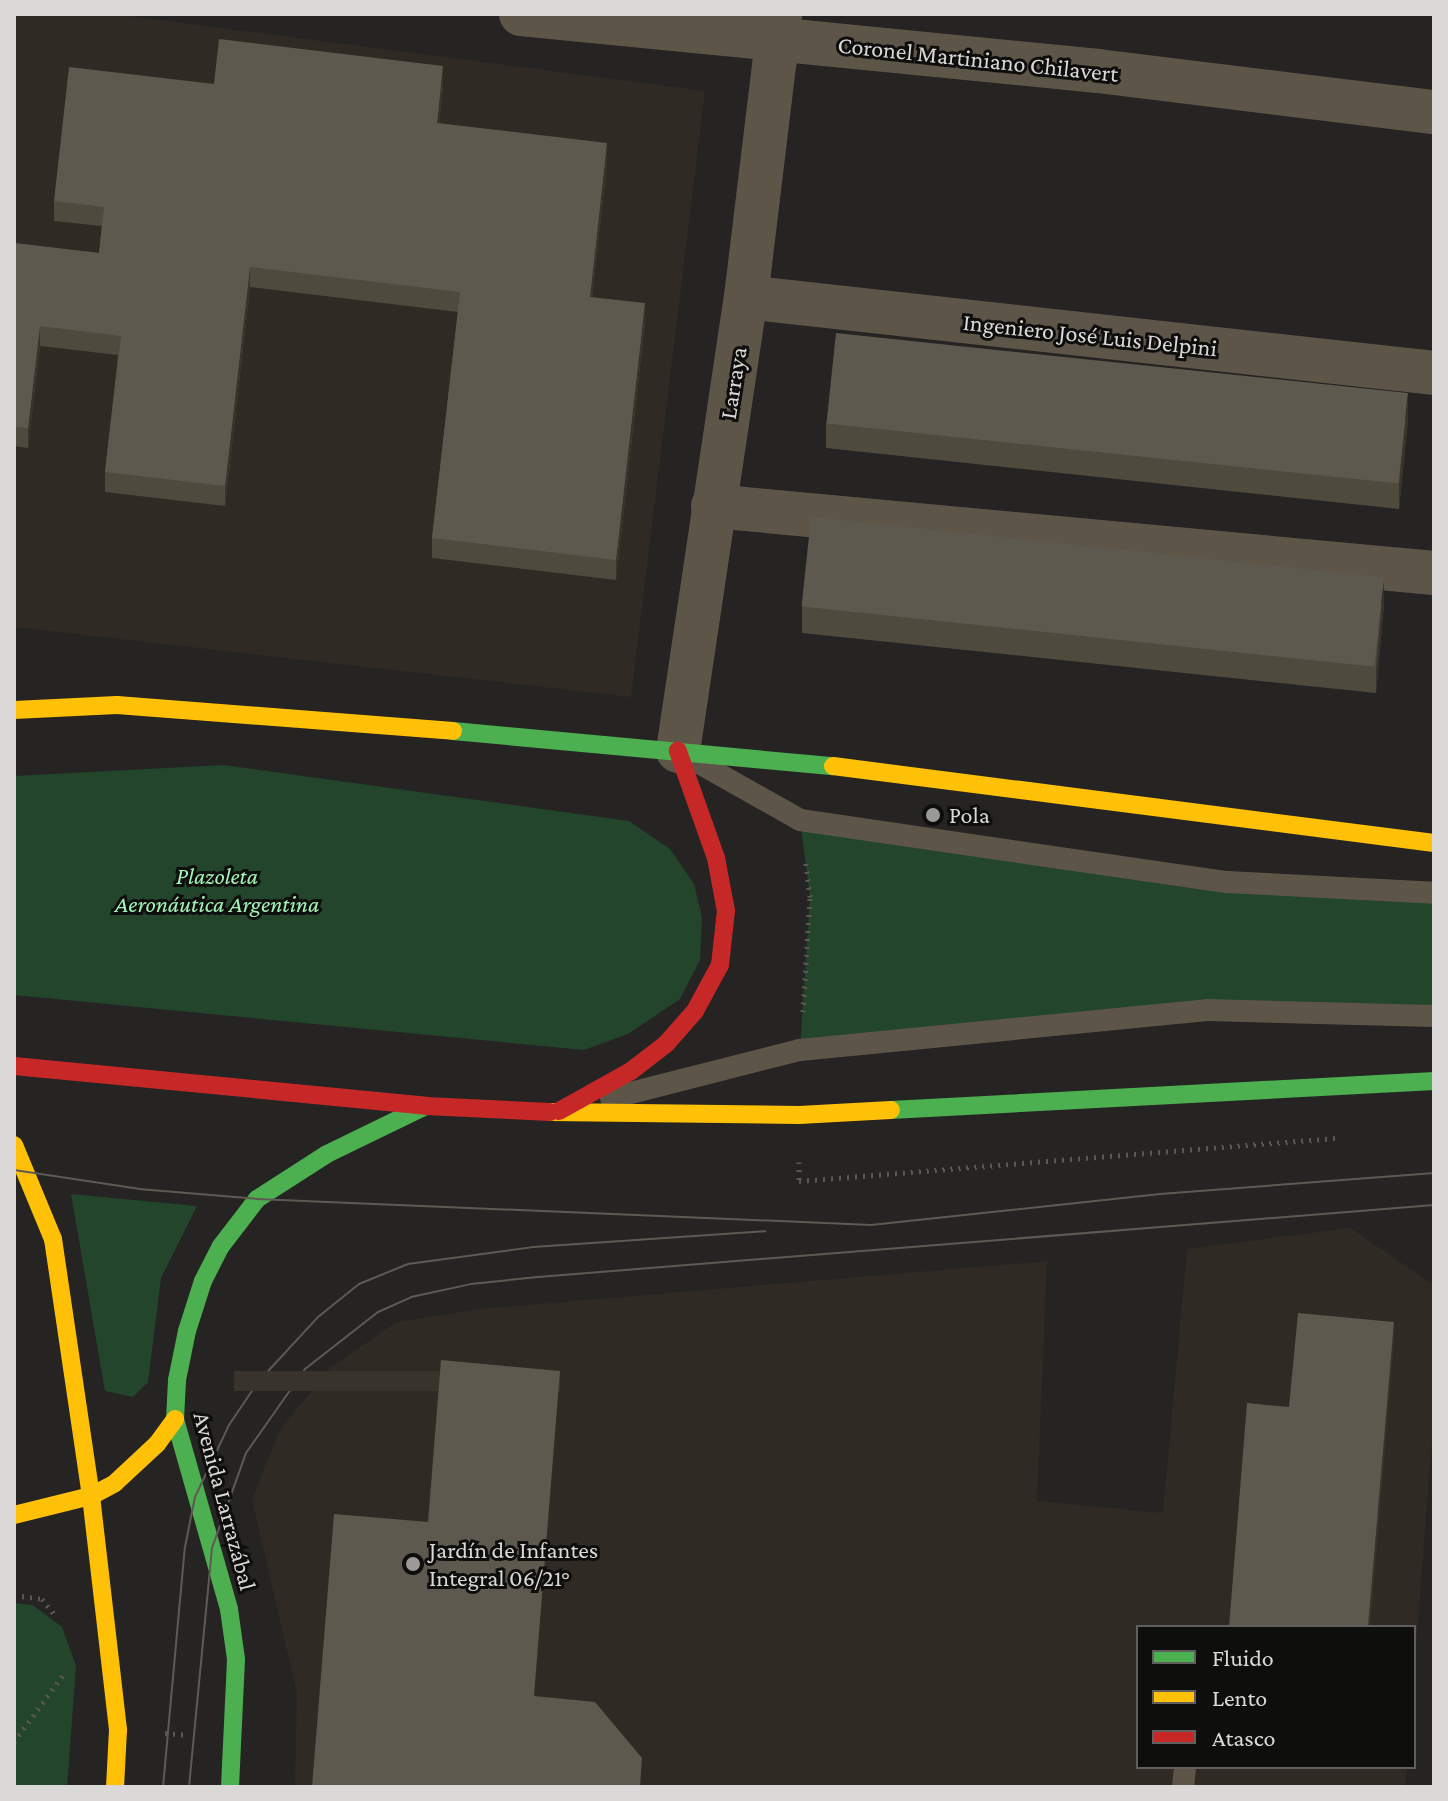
<!DOCTYPE html>
<meta charset="utf-8">
<style>
body{margin:0}
#map{position:relative;width:1448px;height:1801px;overflow:hidden;background:#252423;font-family:"Crimson Pro",serif}
div>[style]{position:absolute}
.built>*{inset:0;background:#2f2b24}
.green>*{inset:0;background:#22452c}
.path>*{height:5px;margin-top:-2.5px;transform-origin:0;background:repeating-linear-gradient(90deg,#5c574f 0 2px,transparent 0 8px)}
.lane>*{height:22px;margin:-11px;padding:0 11px;transform-origin:11px;border-radius:11px;background:#5e5549}
.street>*{height:44px;margin:-22px;padding:0 22px;transform-origin:22px;border-radius:22px;background:#5e5549}
.fast>*{height:18px;margin:-9px;padding:0 9px;transform-origin:9px;border-radius:9px;background:#4caf50}
.slow>*{height:18px;margin:-9px;padding:0 9px;transform-origin:9px;border-radius:9px;background:#ffc107}
.jam>*{height:18px;margin:-9px;padding:0 9px;transform-origin:9px;border-radius:9px;background:#c62828}
.tram>*{height:2px;margin:-1px;padding:0 1px;transform-origin:1px;border-radius:1px;background:#5e5a53}
.wall>*{inset:0;background:#4e4a3e}
.shaded-wall>*{inset:0;background:#38342c;transform-origin:0 0}
.building>*{inset:0;background:#5e594e;transform-origin:0 0}
.dots>*{width:22px;height:22px;translate:-50% -50%;box-sizing:border-box;border:4px solid #0e0e0d;border-radius:50%}
span{translate:-50% -50%;white-space:nowrap;text-align:center;line-height:1.15;-webkit-text-stroke:6px #0e0e0d;paint-order:stroke}
.street-label{font-size:24px;color:#dad9d7}
.poi-label{font-size:24px;color:#dad9d7}
.left{translate:0 -50%;text-align:left}
.park-label{font-size:24px;color:#a3f3b6;font-style:italic}
.frame{position:absolute;inset:0;border:16px solid #dad9d7;pointer-events:none}
.legend{position:absolute;left:1136px;top:1625px;width:280px;height:144px;box-sizing:border-box;background:#0e0e0d;border:2px solid #605f5e;margin:0;padding:10px 14px;list-style:none;font-size:24px;color:#dad9d7}
.legend li{display:flex;align-items:center;gap:16px;height:40px}
.legend b{width:40px;border:2px solid #605f5e}
</style>
<div id="map">
<div class="built">
<div style="clip-path:polygon(14px 14px,114px 14px,705px 91px,631px 697px,14px 627px)"></div>
<div style="clip-path:polygon(1350px 1228px,1434px 1285px,1434px 1411px,1414px 1675px,1414px 1627px,1138px 1627px,1138px 1767px,1407px 1767px,1405px 1787px,295px 1787px,297px 1693px,252px 1500px,280px 1430px,331px 1367px,397px 1322px,481px 1309px,1047px 1261px,1037px 1501px,1163px 1513px,1187px 1249px)"></div>
</div>
<div class="green">
<div style="clip-path:polygon(224px 765px,629px 821px,670px 849px,694px 884px,702px 918px,700px 960px,680px 999px,628px 1034px,584px 1050px,14px 995px,14px 776px)"></div>
<div style="clip-path:polygon(800px 820px,928px 839px,1434px 893px,1434px 1016px,1207px 1010px,800px 1050px,810px 897px)"></div>
<div style="clip-path:polygon(71px 1194px,197px 1206px,161px 1278px,148px 1382px,133px 1397px,105px 1391px)"></div>
<div style="clip-path:polygon(14px 1603px,33px 1605px,62px 1627px,76px 1666px,67px 1787px,14px 1787px)"></div>
</div>
<div class="path">
<div style="left:803px;top:1012px;width:115px;rotate:-86.5deg"></div>
<div style="left:810px;top:897px;width:38px;rotate:-97deg"></div>
<div style="left:799px;top:1162px;width:19px;rotate:90deg"></div>
<div style="left:799px;top:1181px;width:539px;rotate:-4.58deg"></div>
<div style="left:14px;top:1595px;width:28px;rotate:8deg"></div>
<div style="left:42px;top:1599px;width:22px;rotate:51deg"></div>
<div style="left:165px;top:1733px;width:21px;rotate:5deg"></div>
<div style="left:14px;top:1742px;width:83px;rotate:-53.8deg"></div>
</div>
<div class="lane">
<div style="left:699px;top:763px;width:116px;rotate:29.4deg"></div>
<div style="left:800px;top:820px;width:431px;rotate:8.3deg"></div>
<div style="left:1227px;top:882px;width:207px;rotate:3deg"></div>
<div style="left:611px;top:1098px;width:195px;rotate:-14.3deg"></div>
<div style="left:800px;top:1050px;width:409px;rotate:-5.6deg"></div>
<div style="left:1207px;top:1010px;width:227px;rotate:1.5deg"></div>
<div style="left:1183px;top:1787px;width:20px;rotate:-84deg"></div>
</div>
<div class="street">
<div style="left:521px;top:14px;width:580px;rotate:5.64deg"></div>
<div style="left:1098px;top:71px;width:338px;rotate:7deg"></div>
<div style="left:746px;top:297px;width:692px;rotate:6.3deg"></div>
<div style="left:713px;top:506px;width:724px;rotate:5.31deg"></div>
<div style="left:678px;top:751px;width:459px;rotate:-81.5deg"></div>
<div style="left:746px;top:297px;width:285px;rotate:-83.1deg"></div>
</div>
<div class="fast">
<div style="left:453px;top:731px;width:382px;rotate:5.3deg"></div>
<div style="left:891px;top:1110px;width:544px;rotate:-3.06deg"></div>
<div style="left:230px;top:1787px;width:128px;rotate:-87.3deg"></div>
<div style="left:236px;top:1659px;width:50px;rotate:-98deg"></div>
<div style="left:229px;top:1609px;width:198px;rotate:-105.9deg"></div>
<div style="left:175px;top:1419px;width:39px;rotate:-87deg"></div>
<div style="left:177px;top:1380px;width:50px;rotate:-78.5deg"></div>
<div style="left:187px;top:1331px;width:52px;rotate:-72.3deg"></div>
<div style="left:203px;top:1281px;width:39px;rotate:-63deg"></div>
<div style="left:221px;top:1246px;width:59px;rotate:-52.5deg"></div>
<div style="left:257px;top:1199px;width:83px;rotate:-32.7deg"></div>
<div style="left:327px;top:1154px;width:110px;rotate:-25.9deg"></div>
</div>
<div class="slow">
<div style="left:14px;top:710px;width:103px;rotate:-2.8deg"></div>
<div style="left:117px;top:705px;width:337px;rotate:4.4deg"></div>
<div style="left:833px;top:766px;width:606px;rotate:7.3deg"></div>
<div style="left:550px;top:1112px;width:249px;rotate:0.7deg"></div>
<div style="left:799px;top:1115px;width:92px;rotate:-3.1deg"></div>
<div style="left:14px;top:1145px;width:102px;rotate:67.5deg"></div>
<div style="left:53px;top:1239px;width:260px;rotate:81.6deg"></div>
<div style="left:91px;top:1496px;width:236px;rotate:83.4deg"></div>
<div style="left:118px;top:1730px;width:57px;rotate:93deg"></div>
<div style="left:14px;top:1515px;width:79px;rotate:-13.9deg"></div>
<div style="left:91px;top:1496px;width:27px;rotate:-28deg"></div>
<div style="left:115px;top:1483px;width:57px;rotate:-42.9deg"></div>
<div style="left:157px;top:1444px;width:31px;rotate:-54deg"></div>
</div>
<div class="jam">
<div style="left:14px;top:1066px;width:414px;rotate:5.5deg"></div>
<div style="left:426px;top:1106px;width:124px;rotate:2.8deg"></div>
<div style="left:559px;top:1111px;width:82px;rotate:-29.1deg"></div>
<div style="left:631px;top:1071px;width:44px;rotate:-37.6deg"></div>
<div style="left:666px;top:1044px;width:44px;rotate:-48.7deg"></div>
<div style="left:695px;top:1011px;width:52px;rotate:-61.5deg"></div>
<div style="left:720px;top:965px;width:54px;rotate:-83.7deg"></div>
<div style="left:726px;top:911px;width:54px;rotate:-100.7deg"></div>
<div style="left:716px;top:858px;width:114px;rotate:-109.6deg"></div>
</div>
<div class="tram">
<div style="left:14px;top:1170px;width:126px;rotate:8.6deg"></div>
<div style="left:139px;top:1189px;width:118px;rotate:4.8deg"></div>
<div style="left:257px;top:1199px;width:615px;rotate:2.42deg"></div>
<div style="left:871px;top:1225px;width:291px;rotate:-6.1deg"></div>
<div style="left:1160px;top:1194px;width:275px;rotate:-4.4deg"></div>
<div style="left:163px;top:1787px;width:241px;rotate:-84.8deg"></div>
<div style="left:185px;top:1547px;width:51px;rotate:-78.7deg"></div>
<div style="left:195px;top:1497px;width:80px;rotate:-64.7deg"></div>
<div style="left:229px;top:1425px;width:52px;rotate:-56deg"></div>
<div style="left:258px;top:1382px;width:88px;rotate:-47.3deg"></div>
<div style="left:318px;top:1317px;width:53px;rotate:-38.8deg"></div>
<div style="left:359px;top:1284px;width:53px;rotate:-22.2deg"></div>
<div style="left:408px;top:1264px;width:126px;rotate:-7.7deg"></div>
<div style="left:533px;top:1247px;width:233px;rotate:-3.9deg"></div>
<div style="left:189px;top:1787px;width:240px;rotate:-84.5deg"></div>
<div style="left:212px;top:1548px;width:101px;rotate:-70.3deg"></div>
<div style="left:246px;top:1453px;width:103px;rotate:-54.9deg"></div>
<div style="left:305px;top:1369px;width:93px;rotate:-38deg"></div>
<div style="left:378px;top:1312px;width:36px;rotate:-24deg"></div>
<div style="left:411px;top:1297px;width:61px;rotate:-12.2deg"></div>
<div style="left:471px;top:1284px;width:67px;rotate:-6deg"></div>
<div style="left:538px;top:1277px;width:899px;rotate:-4.59deg"></div>
</div>
<div class="wall">
<div style="clip-path:polygon(443px 86px,439px 123px,607px 163px,592px 297px,645px 323px,616px 580px,432px 558px,432px 538px,458px 312px,250px 287px,225px 506px,105px 492px,105px 472px,118px 355px,40px 346px,28px 448px,14px 446px,14px 243px,99px 253px,102px 226px,54px 221px,54px 201px)"></div>
<div style="clip-path:polygon(1408px 419px,1399px 509px,826px 448px,826px 423px)"></div>
<div style="clip-path:polygon(1384px 603px,1376px 693px,802px 633px,802px 607px)"></div>
</div>
<div class="shaded-wall">
<div style="clip-path:polygon(443px 66px,443px 86px,437px 143px,437px 123px)"></div>
<div style="clip-path:polygon(607px 143px,607px 163px,590px 317px,590px 297px)"></div>
<div style="clip-path:polygon(250px 267px,250px 287px,225px 506px,225px 486px)"></div>
<div style="clip-path:polygon(645px 303px,645px 323px,616px 580px,616px 560px)"></div>
<div style="clip-path:polygon(40px 326px,40px 346px,28px 448px,28px 428px)"></div>
<div style="clip-path:polygon(1408px 394px,1408px 419px,1399px 509px,1399px 484px)"></div>
<div style="clip-path:polygon(1384px 578px,1384px 603px,1376px 693px,1376px 668px)"></div>
<div style="clip-path:polygon(1394px 1322px,1394px 1342px,1370px 1627px,1368px 1627px)"></div>
<div style="left:560px;top:1371px;width:20px;height:326px;rotate:90deg"></div>
</div>
<div class="building">
<div style="clip-path:polygon(219px 39px,443px 66px,437px 123px,607px 143px,590px 297px,645px 303px,616px 560px,432px 538px,460px 292px,250px 267px,225px 486px,105px 472px,121px 336px,40px 326px,28px 428px,14px 427px,14px 243px,99px 253px,104px 207px,54px 201px,69px 67px,214px 84px)"></div>
<div style="left:836px;top:333px;width:575px;height:91px;rotate:6deg"></div>
<div style="left:811px;top:517px;width:576px;height:90px;rotate:6deg"></div>
<div style="clip-path:polygon(1298px 1313px,1394px 1322px,1368px 1627px,1229px 1627px,1247px 1403px,1289px 1407px)"></div>
<div style="clip-path:polygon(441px 1360px,560px 1371px,534px 1696px,595px 1702px,642px 1758px,640px 1787px,312px 1787px,334px 1514px,428px 1522px)"></div>
</div>
<div class="dots">
<div style="left:933px;top:815px;background:#9b9a98"></div>
<div style="left:413px;top:1564px;background:#9b9a98"></div>
</div>
<div class="street-label">
<span style="left:978px;top:59px;rotate:6deg">Coronel Martiniano Chilavert</span>
<span style="left:1090px;top:335px;rotate:6deg">Ingeniero José Luis Delpini</span>
<span style="left:733px;top:383px;rotate:-81deg">Larraya</span>
<span style="left:225px;top:1501px;rotate:75deg">Avenida Larrazábal</span>
</div>
<div class="poi-label">
<span class="left" style="left:949px;top:815px">Pola</span>
<span class="left" style="left:429px;top:1564px">Jardín de Infantes<br>Integral 06/21°</span>
</div>
<div class="park-label">
<span style="left:217px;top:890px">Plazoleta<br>Aeronáutica Argentina</span>
</div>
<div class="frame"></div>
<ul class="legend">
<li><b style="height:10px;background:#4caf50"></b>Fluido</li>
<li><b style="height:10px;background:#ffc107"></b>Lento</li>
<li><b style="height:10px;background:#c62828"></b>Atasco</li>
</ul>
</div>
